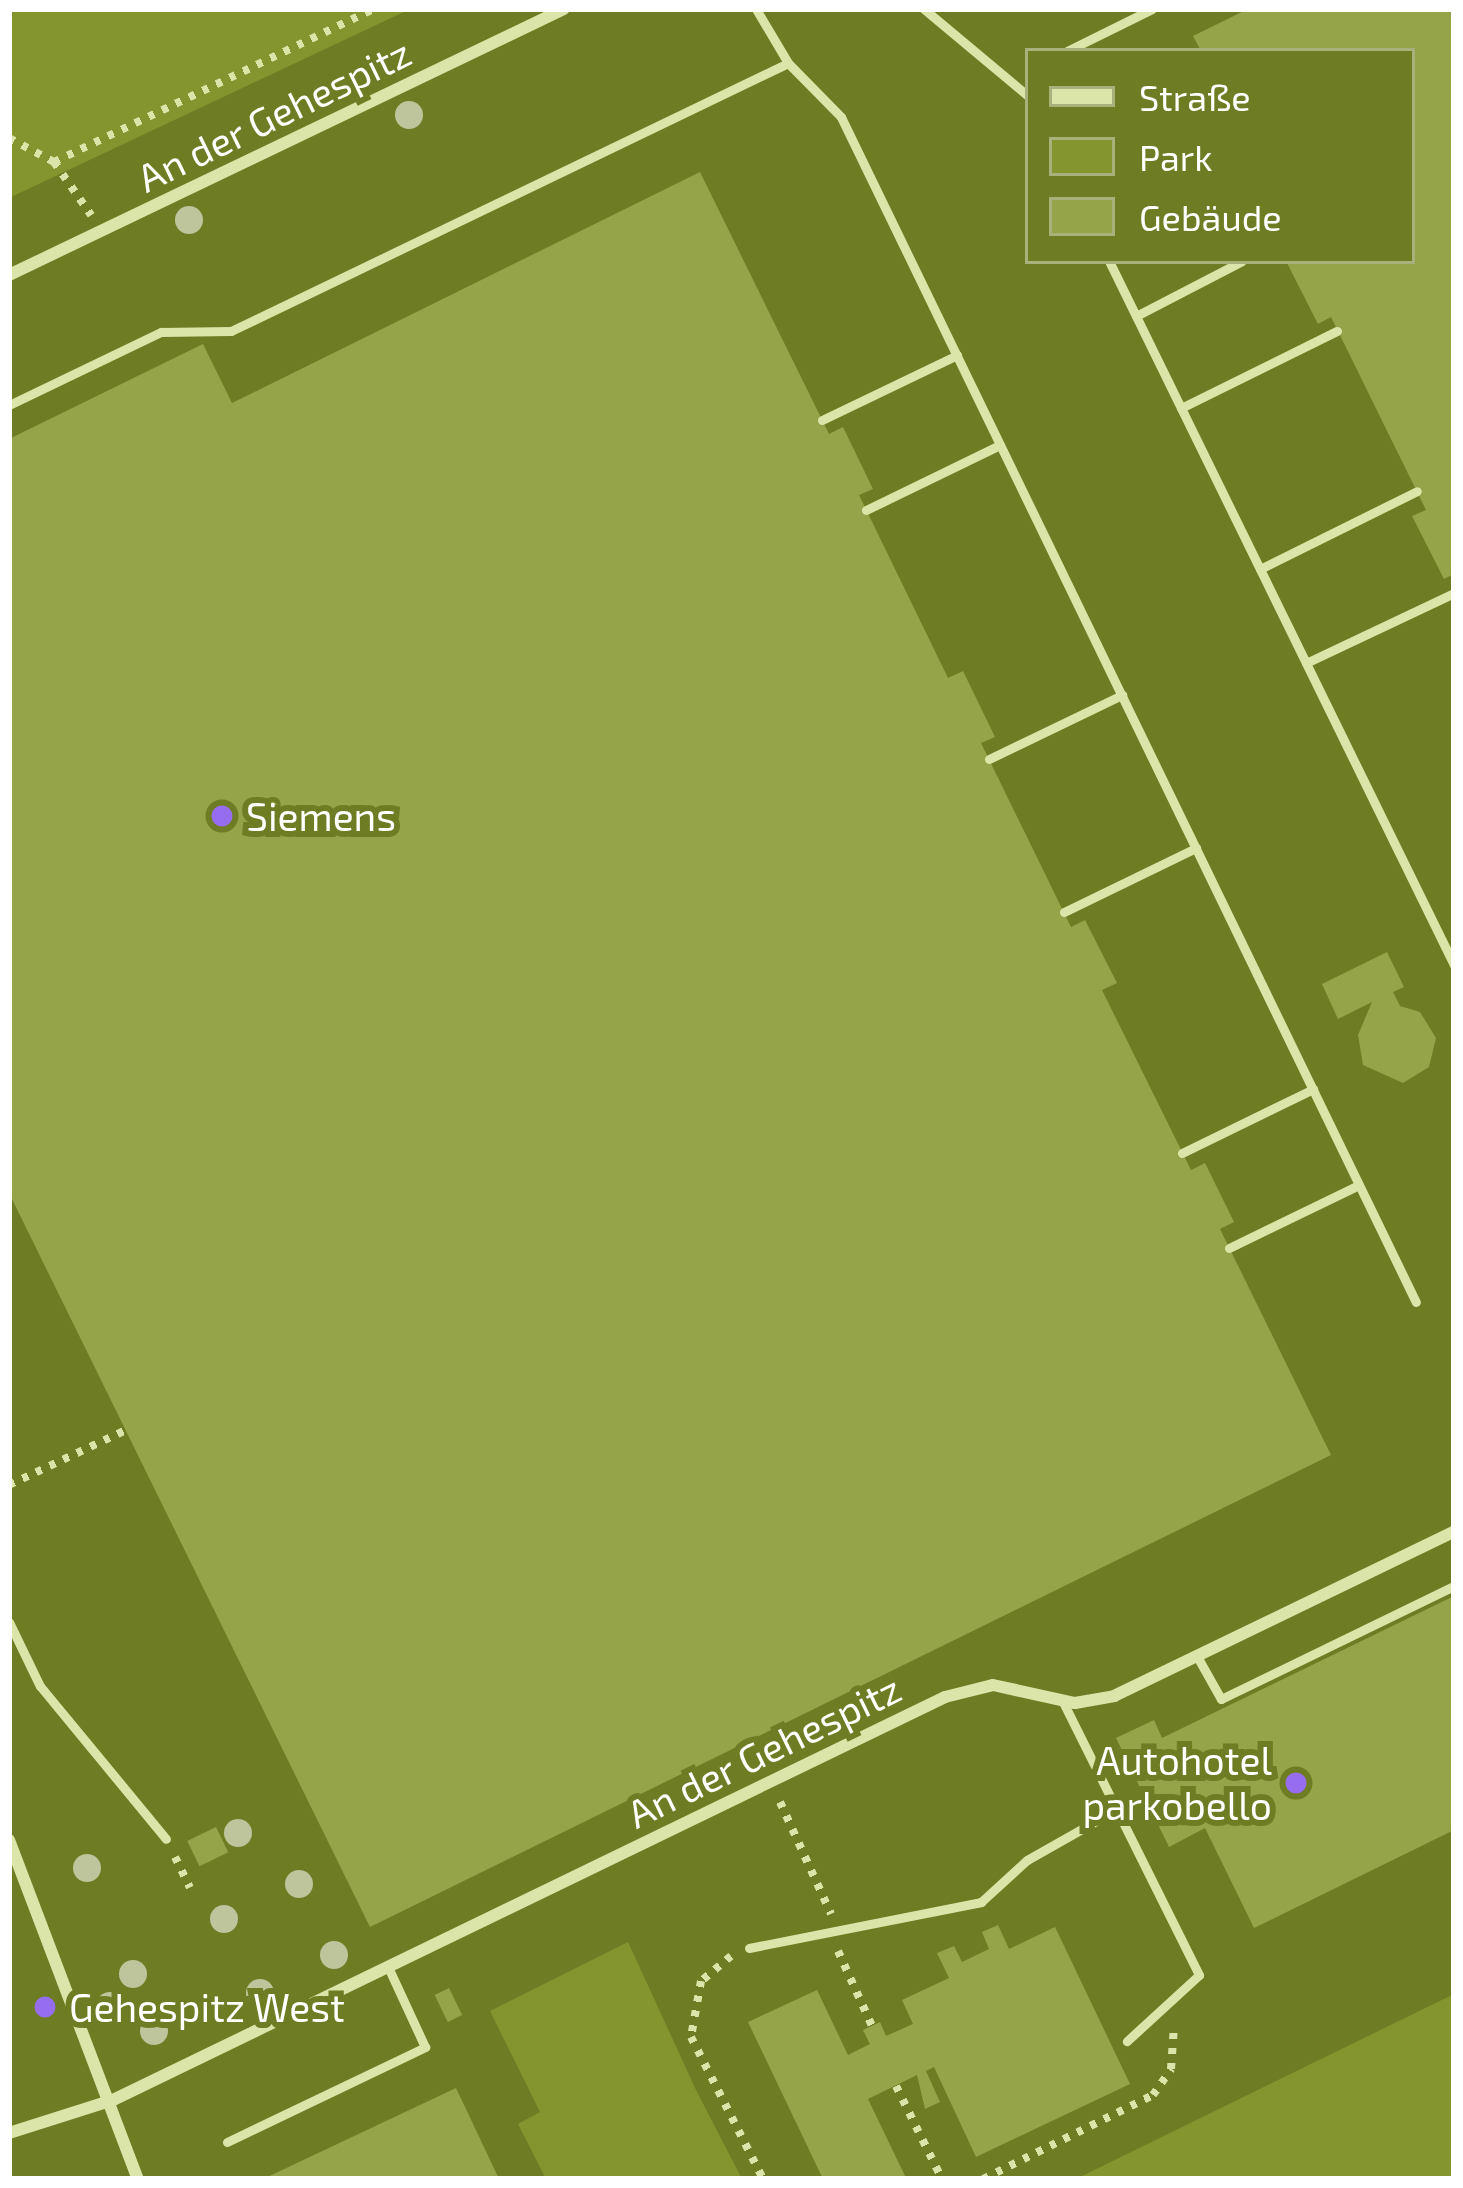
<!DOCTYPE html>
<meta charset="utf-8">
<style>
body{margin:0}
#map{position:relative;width:1463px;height:2188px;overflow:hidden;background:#6e7d24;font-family:"Exo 2",sans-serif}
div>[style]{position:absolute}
.green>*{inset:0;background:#84952f}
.building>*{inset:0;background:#95a448;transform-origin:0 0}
.path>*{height:8px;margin-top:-4px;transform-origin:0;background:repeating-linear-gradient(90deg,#dce5a9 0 6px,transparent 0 15px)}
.lane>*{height:9px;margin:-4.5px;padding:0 4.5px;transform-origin:4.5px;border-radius:4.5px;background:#dce5a9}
.street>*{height:12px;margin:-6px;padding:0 6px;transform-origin:6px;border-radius:6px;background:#dce5a9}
.trees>*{width:28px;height:28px;margin:-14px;border-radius:50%;background:#bec49c}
.dots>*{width:33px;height:33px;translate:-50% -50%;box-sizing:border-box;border:6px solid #6e7d24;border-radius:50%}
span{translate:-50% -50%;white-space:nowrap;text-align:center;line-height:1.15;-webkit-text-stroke:12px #6e7d24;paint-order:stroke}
.street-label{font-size:39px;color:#fff}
.poi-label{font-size:39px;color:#fff}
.left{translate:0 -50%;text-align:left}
.right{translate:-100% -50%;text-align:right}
.frame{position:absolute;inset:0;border:12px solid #fff;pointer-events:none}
.legend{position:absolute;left:1025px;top:48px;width:390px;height:216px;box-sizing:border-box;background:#6e7d24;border:3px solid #a8b17c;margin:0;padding:15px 21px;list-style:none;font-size:36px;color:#fff}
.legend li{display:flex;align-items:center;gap:24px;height:60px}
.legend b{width:60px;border:3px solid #a8b17c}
</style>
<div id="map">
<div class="green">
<div style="clip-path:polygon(9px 9px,410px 9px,9px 198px)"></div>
<div style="clip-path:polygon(628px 1942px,696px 2090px,742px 2179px,546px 2179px,518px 2124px,540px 2112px,490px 2011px)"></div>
<div style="clip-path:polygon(1454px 1994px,1454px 2179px,1076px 2179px)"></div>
</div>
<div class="building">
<div style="clip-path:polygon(1248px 9px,1454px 9px,1454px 574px,1444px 579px,1412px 516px,1426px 510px,1331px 317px,1318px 324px,1286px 261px,1412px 261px,1412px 51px,1201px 51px,1193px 36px)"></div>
<div style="clip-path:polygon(700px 172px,829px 434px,843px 427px,873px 489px,859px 495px,948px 678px,963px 671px,995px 737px,981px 743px,1071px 927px,1085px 920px,1117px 983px,1102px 990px,1191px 1170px,1205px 1163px,1234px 1222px,1220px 1229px,1331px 1455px,370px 1927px,9px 1193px,9px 439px,203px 344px,232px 403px)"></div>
<div style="clip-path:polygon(1387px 952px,1404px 987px,1393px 992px,1400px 1006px,1420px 1012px,1436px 1038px,1429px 1067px,1403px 1083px,1363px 1065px,1358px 1035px,1372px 1002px,1338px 1019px,1322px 984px)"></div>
<div style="clip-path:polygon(1454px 1596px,1454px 1830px,1254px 1928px,1205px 1828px,1169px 1847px,1116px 1738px,1154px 1720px,1162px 1738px)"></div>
<div style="left:216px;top:1827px;width:28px;height:32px;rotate:64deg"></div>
<div style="clip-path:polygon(998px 1925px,1009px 1949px,1055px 1927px,1130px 2084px,976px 2157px,934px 2067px,926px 2071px,940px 2102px,925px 2109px,917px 2075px,868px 2099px,906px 2178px,823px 2179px,748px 2022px,817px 1990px,848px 2055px,870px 2044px,863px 2030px,880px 2022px,886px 2036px,913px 2024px,902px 2000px,949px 1978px,937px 1953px,954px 1946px,962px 1962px,989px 1949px,982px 1932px)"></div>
<div style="left:449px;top:1988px;width:30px;height:16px;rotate:64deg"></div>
<div style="clip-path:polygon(456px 2088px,499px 2179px,263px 2179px)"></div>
</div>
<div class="path">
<div style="left:9px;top:138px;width:51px;rotate:28.1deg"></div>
<div style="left:54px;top:162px;width:354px;rotate:-25.6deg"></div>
<div style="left:54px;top:162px;width:65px;rotate:55.1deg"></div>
<div style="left:9px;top:1485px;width:129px;rotate:-25.2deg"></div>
<div style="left:780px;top:1802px;width:123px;rotate:65.5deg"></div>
<div style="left:175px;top:1857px;width:34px;rotate:64deg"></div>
<div style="left:838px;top:1951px;width:82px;rotate:65.6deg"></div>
<div style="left:731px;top:1956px;width:39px;rotate:140deg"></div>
<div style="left:701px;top:1981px;width:57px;rotate:100.1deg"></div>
<div style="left:691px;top:2037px;width:159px;rotate:63.1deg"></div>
<div style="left:896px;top:2086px;width:104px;rotate:63.7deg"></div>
<div style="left:983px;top:2179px;width:190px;rotate:-26.3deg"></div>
<div style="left:1153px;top:2095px;width:32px;rotate:-55deg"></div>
<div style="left:1171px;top:2069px;width:43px;rotate:-86deg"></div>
</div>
<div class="lane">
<div style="left:756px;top:9px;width:63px;rotate:59.3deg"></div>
<div style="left:788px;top:63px;width:76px;rotate:45.5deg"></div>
<div style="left:841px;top:117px;width:1317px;rotate:64.12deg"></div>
<div style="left:924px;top:9px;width:136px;rotate:39.9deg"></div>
<div style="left:1067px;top:51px;width:95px;rotate:-26.3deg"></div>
<div style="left:1109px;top:261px;width:784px;rotate:63.89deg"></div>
<div style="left:1136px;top:316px;width:119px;rotate:-27.4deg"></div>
<div style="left:9px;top:405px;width:169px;rotate:-25.7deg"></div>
<div style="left:161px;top:332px;width:70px;rotate:-0.8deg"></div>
<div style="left:231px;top:331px;width:618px;rotate:-25.69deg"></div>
<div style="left:1181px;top:408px;width:174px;rotate:-26.3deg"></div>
<div style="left:822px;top:420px;width:150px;rotate:-25.7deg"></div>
<div style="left:866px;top:510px;width:149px;rotate:-25.9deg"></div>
<div style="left:1260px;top:569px;width:175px;rotate:-26.4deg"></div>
<div style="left:1306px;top:663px;width:164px;rotate:-25.3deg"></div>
<div style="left:989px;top:759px;width:148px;rotate:-25.7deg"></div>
<div style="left:1064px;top:912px;width:147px;rotate:-25.9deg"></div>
<div style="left:1182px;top:1153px;width:146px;rotate:-26deg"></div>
<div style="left:1229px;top:1248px;width:144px;rotate:-25.9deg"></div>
<div style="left:9px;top:1622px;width:71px;rotate:64.2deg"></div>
<div style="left:40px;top:1686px;width:198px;rotate:50.5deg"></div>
<div style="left:1198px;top:1658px;width:47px;rotate:60.7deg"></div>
<div style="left:1221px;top:1699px;width:259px;rotate:-25.9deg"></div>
<div style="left:1063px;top:1702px;width:305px;rotate:63.5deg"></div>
<div style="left:1199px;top:1975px;width:98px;rotate:137.5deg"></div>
<div style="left:749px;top:1948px;width:237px;rotate:-11.2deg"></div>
<div style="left:981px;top:1902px;width:62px;rotate:-42.4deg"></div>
<div style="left:1027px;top:1860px;width:103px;rotate:-29.5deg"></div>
<div style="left:227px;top:2142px;width:220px;rotate:-25.6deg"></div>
<div style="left:425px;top:2047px;width:88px;rotate:-114.8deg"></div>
</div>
<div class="street">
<div style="left:9px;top:275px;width:615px;rotate:-25.61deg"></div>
<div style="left:9px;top:1840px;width:363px;rotate:69.2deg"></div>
<div style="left:9px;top:2133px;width:109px;rotate:-17.6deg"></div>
<div style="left:113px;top:2100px;width:924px;rotate:-25.84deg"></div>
<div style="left:945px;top:1697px;width:49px;rotate:-14deg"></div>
<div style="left:993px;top:1685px;width:84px;rotate:12.4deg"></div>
<div style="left:1075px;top:1703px;width:40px;rotate:-10deg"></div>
<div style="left:1114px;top:1696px;width:377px;rotate:-25.8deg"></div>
</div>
<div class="trees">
<div style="left:409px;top:115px"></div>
<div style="left:189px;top:220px"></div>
<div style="left:238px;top:1833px"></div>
<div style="left:87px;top:1868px"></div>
<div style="left:299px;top:1884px"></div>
<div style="left:224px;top:1919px"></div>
<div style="left:334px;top:1955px"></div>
<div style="left:133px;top:1974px"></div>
<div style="left:260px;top:1993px"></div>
<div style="left:110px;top:2006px"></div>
<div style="left:154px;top:2031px"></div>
</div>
<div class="dots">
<div style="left:222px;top:816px;background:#976def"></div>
<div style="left:1296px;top:1783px;background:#976def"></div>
<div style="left:45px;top:2007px;background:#976def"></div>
</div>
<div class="street-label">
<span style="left:274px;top:115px;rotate:-26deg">An der Gehespitz</span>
<span style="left:764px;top:1751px;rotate:-26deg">An der Gehespitz</span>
</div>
<div class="poi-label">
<span class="left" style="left:246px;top:816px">Siemens</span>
<span class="right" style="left:1272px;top:1783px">Autohotel<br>parkobello</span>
<span class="left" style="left:69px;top:2007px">Gehespitz West</span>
</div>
<div class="frame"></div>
<ul class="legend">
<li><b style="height:15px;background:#dce5a9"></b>Straße</li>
<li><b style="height:33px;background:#84952f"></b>Park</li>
<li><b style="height:33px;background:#95a448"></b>Gebäude</li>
</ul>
</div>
